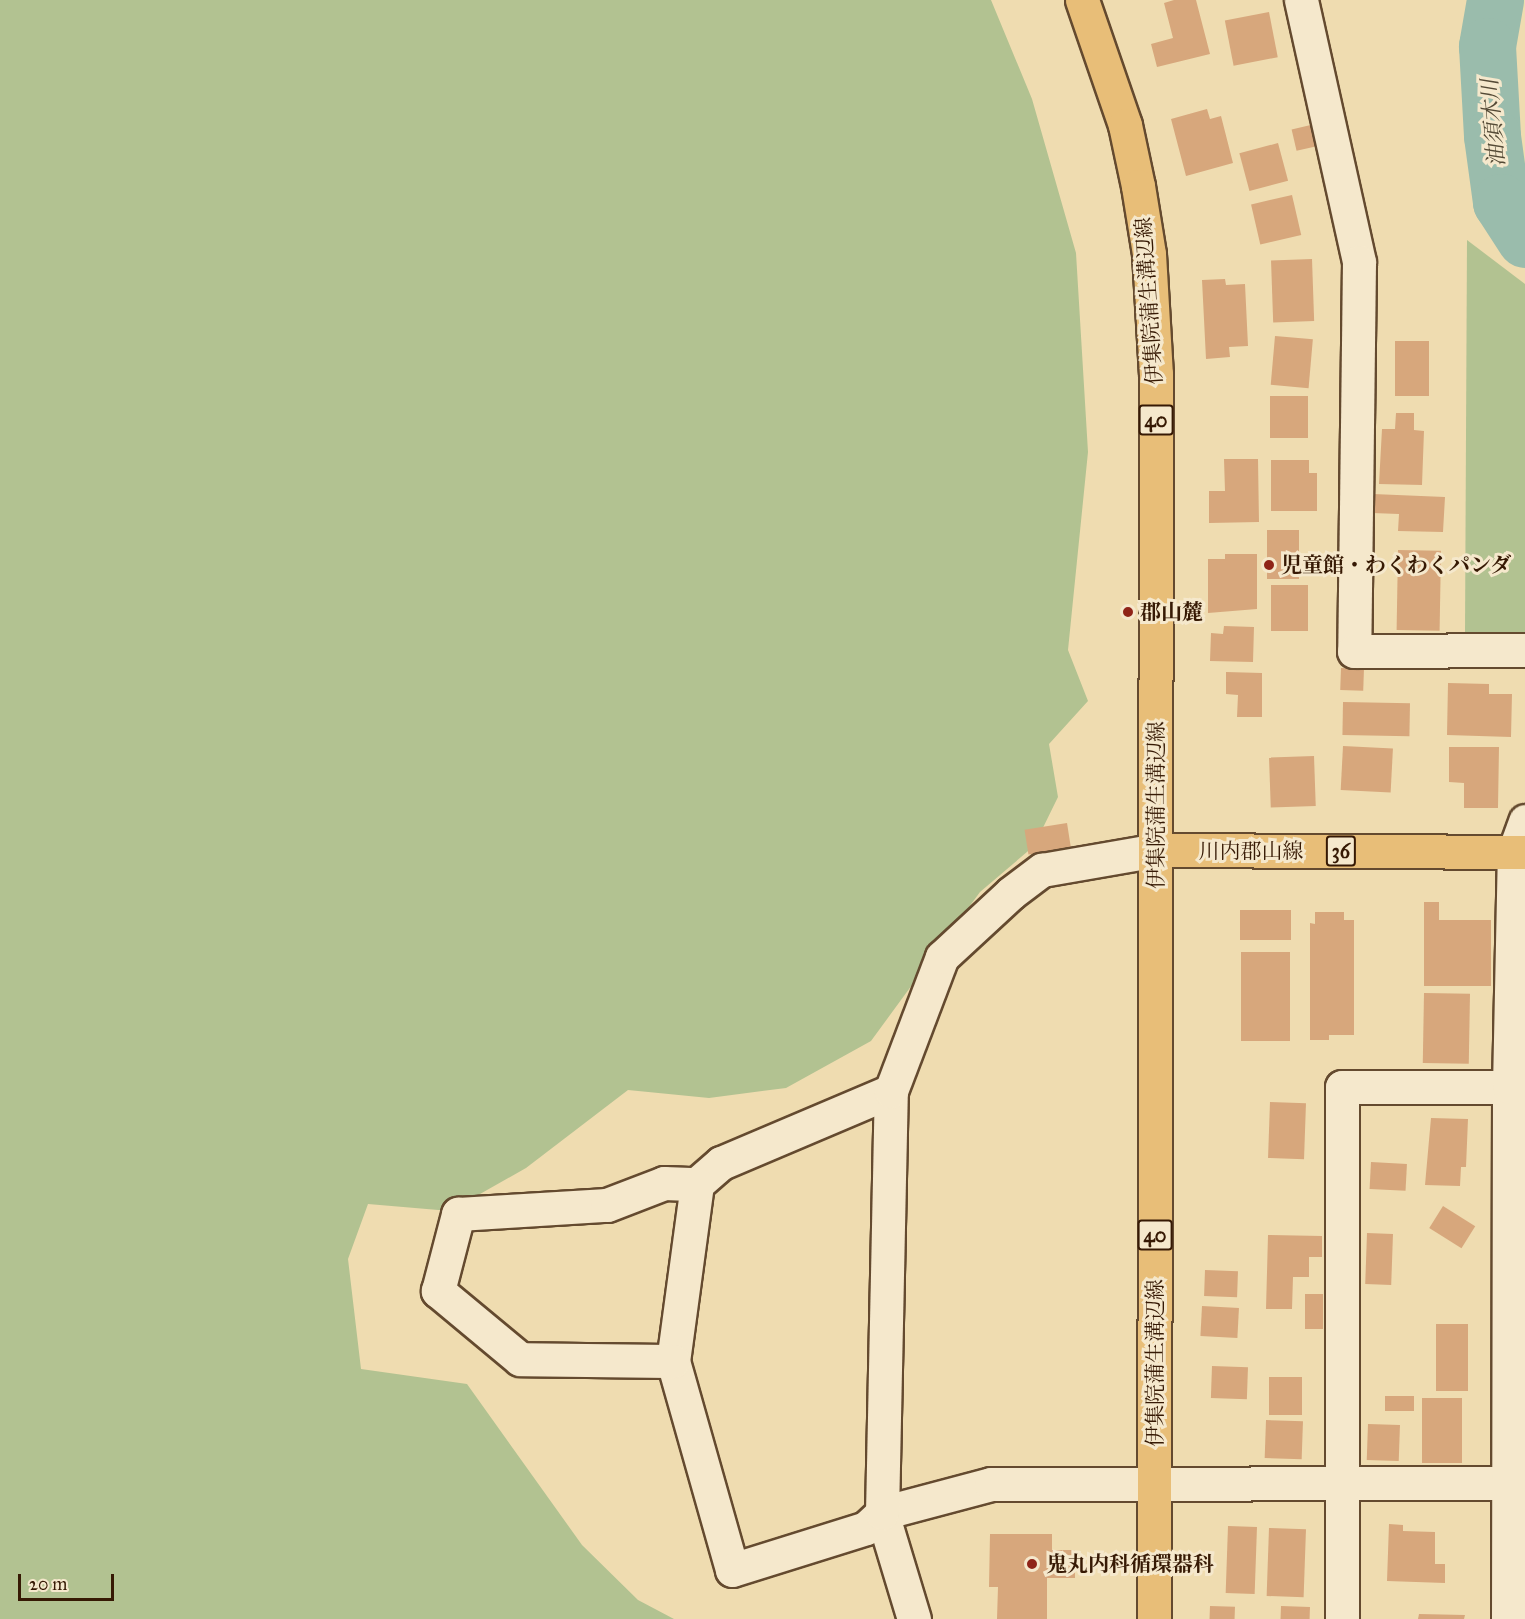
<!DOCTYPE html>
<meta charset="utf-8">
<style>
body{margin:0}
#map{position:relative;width:1525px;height:1619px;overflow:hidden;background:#efdcb0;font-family:"IM FELL Great Primer","Noto Serif JP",serif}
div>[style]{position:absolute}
.green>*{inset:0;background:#b2c291}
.river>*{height:57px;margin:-28.5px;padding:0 28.5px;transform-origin:28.5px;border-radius:28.5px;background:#9abcac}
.building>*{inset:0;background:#d7a77c;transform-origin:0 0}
.roads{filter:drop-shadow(2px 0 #644a2f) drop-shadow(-2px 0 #644a2f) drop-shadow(0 2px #644a2f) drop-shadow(0 -2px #644a2f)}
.street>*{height:33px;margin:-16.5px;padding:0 16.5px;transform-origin:16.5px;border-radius:16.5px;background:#f5e8cc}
.primary>*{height:33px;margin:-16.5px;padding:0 16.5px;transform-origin:16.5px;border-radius:16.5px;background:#e8be78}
.dots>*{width:16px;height:16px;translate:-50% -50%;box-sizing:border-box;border:3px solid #f5e8cc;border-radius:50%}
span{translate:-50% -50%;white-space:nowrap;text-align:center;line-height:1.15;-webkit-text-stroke:6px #f5e8cc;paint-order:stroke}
.shield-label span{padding:2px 4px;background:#f5e8cc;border:2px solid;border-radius:4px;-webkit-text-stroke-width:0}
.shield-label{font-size:20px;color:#361904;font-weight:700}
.street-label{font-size:21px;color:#361904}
.poi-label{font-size:21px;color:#361904;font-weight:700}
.left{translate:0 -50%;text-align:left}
.water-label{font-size:22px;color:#544a36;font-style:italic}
.scale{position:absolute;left:18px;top:1574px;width:96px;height:27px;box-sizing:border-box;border:3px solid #361904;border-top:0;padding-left:8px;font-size:18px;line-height:21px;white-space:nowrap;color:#361904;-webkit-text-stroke:4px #f5e8cc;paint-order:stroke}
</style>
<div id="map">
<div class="green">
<div style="clip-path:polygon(0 0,991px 0,1032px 99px,1076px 253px,1088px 452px,1068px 650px,1088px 701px,1049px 744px,1058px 797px,1034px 846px,980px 892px,871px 1041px,786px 1088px,709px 1098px,628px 1090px,526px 1168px,450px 1211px,368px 1204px,348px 1259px,361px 1369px,467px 1384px,582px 1545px,638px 1600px,674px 1619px,0 1619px)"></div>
<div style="clip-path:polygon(1467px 240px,1525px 284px,1525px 636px,1465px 633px)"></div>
</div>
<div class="river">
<div style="left:1495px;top:0;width:47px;rotate:99.9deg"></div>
<div style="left:1487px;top:46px;width:90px;rotate:86.8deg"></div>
<div style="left:1492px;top:136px;width:67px;rotate:82.2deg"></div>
<div style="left:1501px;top:202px;width:44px;rotate:57deg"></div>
</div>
<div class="building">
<div style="clip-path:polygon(1174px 0,1196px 0,1210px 54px,1157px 67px,1151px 44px,1173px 38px,1164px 3px)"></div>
<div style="left:1269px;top:12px;width:46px;height:45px;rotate:79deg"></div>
<div style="clip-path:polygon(1207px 109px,1210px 119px,1221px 116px,1233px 163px,1186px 176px,1171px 119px)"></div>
<div style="left:1315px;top:124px;width:22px;height:24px;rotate:77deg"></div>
<div style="left:1278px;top:143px;width:39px;height:40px;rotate:75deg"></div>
<div style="left:1292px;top:195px;width:41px;height:42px;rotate:77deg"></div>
<div style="left:1312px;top:259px;width:62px;height:41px;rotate:88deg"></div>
<div style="clip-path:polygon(1225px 279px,1226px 285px,1245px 284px,1248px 346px,1229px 347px,1230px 357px,1206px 359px,1202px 280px)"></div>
<div style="left:1275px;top:336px;width:38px;height:49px;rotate:5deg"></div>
<div style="left:1429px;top:341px;width:55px;height:34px;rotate:90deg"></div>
<div style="left:1270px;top:396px;width:38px;height:42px"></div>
<div style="clip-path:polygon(1396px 413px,1414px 413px,1414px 430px,1424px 431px,1422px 485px,1379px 484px,1382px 429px,1395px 429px)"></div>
<div style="clip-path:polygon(1224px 459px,1258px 459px,1259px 522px,1209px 523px,1209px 491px,1225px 491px)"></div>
<div style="clip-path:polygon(1271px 460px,1309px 460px,1309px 473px,1317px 473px,1317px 511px,1271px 511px)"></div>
<div style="clip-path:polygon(1373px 494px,1445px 497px,1443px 532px,1398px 531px,1399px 514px,1372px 513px)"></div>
<div style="left:1267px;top:530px;width:32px;height:49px"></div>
<div style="left:1398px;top:550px;width:43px;height:80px;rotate:1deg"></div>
<div style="clip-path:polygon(1225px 554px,1257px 554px,1257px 609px,1208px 613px,1208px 559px,1225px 559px)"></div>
<div style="left:1271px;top:585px;width:37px;height:46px"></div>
<div style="clip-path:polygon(1224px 626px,1254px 627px,1253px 662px,1210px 661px,1211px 633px,1223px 634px)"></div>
<div style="left:1341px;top:668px;width:23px;height:22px;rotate:2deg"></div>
<div style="clip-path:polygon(1226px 672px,1262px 673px,1262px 717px,1237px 717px,1238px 695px,1226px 694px)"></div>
<div style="clip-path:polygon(1448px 683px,1489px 684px,1489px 694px,1512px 694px,1511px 737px,1447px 735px)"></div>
<div style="left:1343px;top:702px;width:67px;height:33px;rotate:1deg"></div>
<div style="left:1343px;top:746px;width:50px;height:44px;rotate:3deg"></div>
<div style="clip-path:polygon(1449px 747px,1499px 747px,1498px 808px,1464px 808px,1464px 783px,1449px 782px)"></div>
<div style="left:1314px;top:756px;width:50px;height:45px;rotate:88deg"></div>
<div style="left:1067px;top:823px;width:25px;height:43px;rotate:81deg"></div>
<div style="clip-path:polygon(1424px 902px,1439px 902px,1439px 920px,1491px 920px,1491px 986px,1424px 986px)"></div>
<div style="left:1240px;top:910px;width:51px;height:30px"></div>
<div style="clip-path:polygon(1315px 912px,1344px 912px,1344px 920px,1354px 920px,1354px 1035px,1329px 1035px,1329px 1040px,1310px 1040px,1310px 923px,1315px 924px)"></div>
<div style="left:1241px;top:952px;width:49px;height:89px"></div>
<div style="left:1424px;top:993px;width:46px;height:70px;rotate:1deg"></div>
<div style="left:1270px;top:1102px;width:36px;height:56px;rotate:2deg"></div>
<div style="clip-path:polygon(1431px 1118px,1468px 1119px,1466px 1167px,1461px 1167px,1460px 1186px,1425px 1185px)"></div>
<div style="left:1371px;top:1162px;width:36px;height:27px;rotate:3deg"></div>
<div style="left:1443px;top:1206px;width:38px;height:26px;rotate:32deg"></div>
<div style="left:1367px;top:1233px;width:26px;height:51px;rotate:2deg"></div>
<div style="clip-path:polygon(1268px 1235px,1322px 1236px,1322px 1257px,1309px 1257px,1309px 1277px,1293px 1277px,1292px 1309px,1266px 1309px)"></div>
<div style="left:1205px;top:1270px;width:33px;height:26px;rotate:2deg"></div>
<div style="left:1305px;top:1294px;width:18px;height:35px"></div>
<div style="left:1202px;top:1306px;width:37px;height:30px;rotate:3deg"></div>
<div style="left:1436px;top:1324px;width:32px;height:67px"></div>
<div style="left:1212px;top:1366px;width:36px;height:32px;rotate:2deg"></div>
<div style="left:1269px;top:1377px;width:33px;height:38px"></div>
<div style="left:1385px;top:1396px;width:29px;height:15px"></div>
<div style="left:1422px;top:1398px;width:40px;height:65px"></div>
<div style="left:1266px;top:1420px;width:37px;height:38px;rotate:2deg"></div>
<div style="left:1368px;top:1424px;width:32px;height:36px;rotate:2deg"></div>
<div style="clip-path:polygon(1389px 1524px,1403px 1525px,1403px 1531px,1435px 1532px,1435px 1564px,1445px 1564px,1445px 1583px,1387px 1581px)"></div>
<div style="left:1228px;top:1526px;width:29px;height:67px;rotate:2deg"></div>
<div style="left:1269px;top:1528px;width:37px;height:68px;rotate:2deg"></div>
<div style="clip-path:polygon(990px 1534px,1052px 1534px,1052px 1550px,1075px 1550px,1075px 1578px,1047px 1578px,1047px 1619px,997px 1619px,998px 1587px,989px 1587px)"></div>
<div style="left:1210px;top:1606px;width:25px;height:13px;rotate:2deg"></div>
<div style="left:1281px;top:1606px;width:29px;height:13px;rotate:2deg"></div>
<div style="clip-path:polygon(1419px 1614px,1465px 1615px,1464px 1619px,1418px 1619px)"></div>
</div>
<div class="roads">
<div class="street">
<div style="left:1301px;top:0;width:268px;rotate:77.5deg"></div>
<div style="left:1359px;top:262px;width:389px;rotate:90.7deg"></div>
<div style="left:1354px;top:651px;width:171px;rotate:-0.3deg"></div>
<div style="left:891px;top:1091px;width:185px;rotate:157deg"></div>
<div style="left:721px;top:1163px;width:32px;rotate:139deg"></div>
<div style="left:697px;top:1184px;width:179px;rotate:97.7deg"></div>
<div style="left:673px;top:1361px;width:217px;rotate:74.2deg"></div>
<div style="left:732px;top:1570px;width:140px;rotate:-17.4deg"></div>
<div style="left:866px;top:1528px;width:22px;rotate:-43deg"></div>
<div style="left:882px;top:1513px;width:113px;rotate:-14.9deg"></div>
<div style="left:991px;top:1484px;width:519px;rotate:-0.11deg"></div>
<div style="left:673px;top:1361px;width:153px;rotate:-179.3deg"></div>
<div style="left:520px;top:1359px;width:107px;rotate:-140.3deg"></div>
<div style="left:438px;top:1291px;width:80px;rotate:-75.4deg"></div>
<div style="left:458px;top:1214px;width:149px;rotate:-3.5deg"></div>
<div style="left:607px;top:1205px;width:61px;rotate:-21.1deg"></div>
<div style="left:664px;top:1183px;width:33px;rotate:2deg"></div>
<div style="left:914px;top:1619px;width:111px;rotate:-106.8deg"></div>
<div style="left:882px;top:1513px;width:422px;rotate:-88.8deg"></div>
<div style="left:891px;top:1091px;width:143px;rotate:-69.2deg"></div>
<div style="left:942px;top:957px;width:94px;rotate:-42.8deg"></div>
<div style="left:1011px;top:893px;width:39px;rotate:-37deg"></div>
<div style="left:1042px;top:870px;width:117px;rotate:-9.9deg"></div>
<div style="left:1342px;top:1619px;width:532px;rotate:-90deg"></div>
<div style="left:1342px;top:1087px;width:167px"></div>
<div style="left:1508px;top:1619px;width:532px;rotate:-89.89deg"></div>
<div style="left:1509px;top:1087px;width:235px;rotate:-88.8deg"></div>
<div style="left:1514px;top:852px;width:33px;rotate:-70deg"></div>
</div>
<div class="primary">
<div style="left:1082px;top:0;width:132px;rotate:71deg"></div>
<div style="left:1125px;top:125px;width:62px;rotate:78deg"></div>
<div style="left:1138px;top:186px;width:69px;rotate:80.8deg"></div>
<div style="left:1149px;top:254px;width:120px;rotate:86.7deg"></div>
<div style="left:1156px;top:374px;width:1245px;rotate:90.09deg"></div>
<div style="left:1157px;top:850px;width:368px;rotate:0.3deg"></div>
</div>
</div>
<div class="dots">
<div style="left:1269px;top:565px;background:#8f2418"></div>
<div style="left:1128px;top:612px;background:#8f2418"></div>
<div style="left:1032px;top:1564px;background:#8f2418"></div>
</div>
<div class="shield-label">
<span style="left:1156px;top:420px">40</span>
<span style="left:1341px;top:851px">36</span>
<span style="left:1155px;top:1235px">40</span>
</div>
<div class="street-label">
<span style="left:1149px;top:301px;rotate:-94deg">伊集院蒲生溝辺線</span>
<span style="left:1156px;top:805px;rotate:-90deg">伊集院蒲生溝辺線</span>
<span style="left:1251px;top:851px">川内郡山線</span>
<span style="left:1155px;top:1363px;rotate:-90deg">伊集院蒲生溝辺線</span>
</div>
<div class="poi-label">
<span class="left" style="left:1281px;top:565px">児童館・わくわくパンダ</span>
<span class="left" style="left:1140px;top:612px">郡山麓</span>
<span class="left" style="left:1046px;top:1564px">鬼丸内科循環器科</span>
</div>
<div class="water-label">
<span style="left:1493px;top:123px;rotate:-95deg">油須木川</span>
</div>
<div class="scale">20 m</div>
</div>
